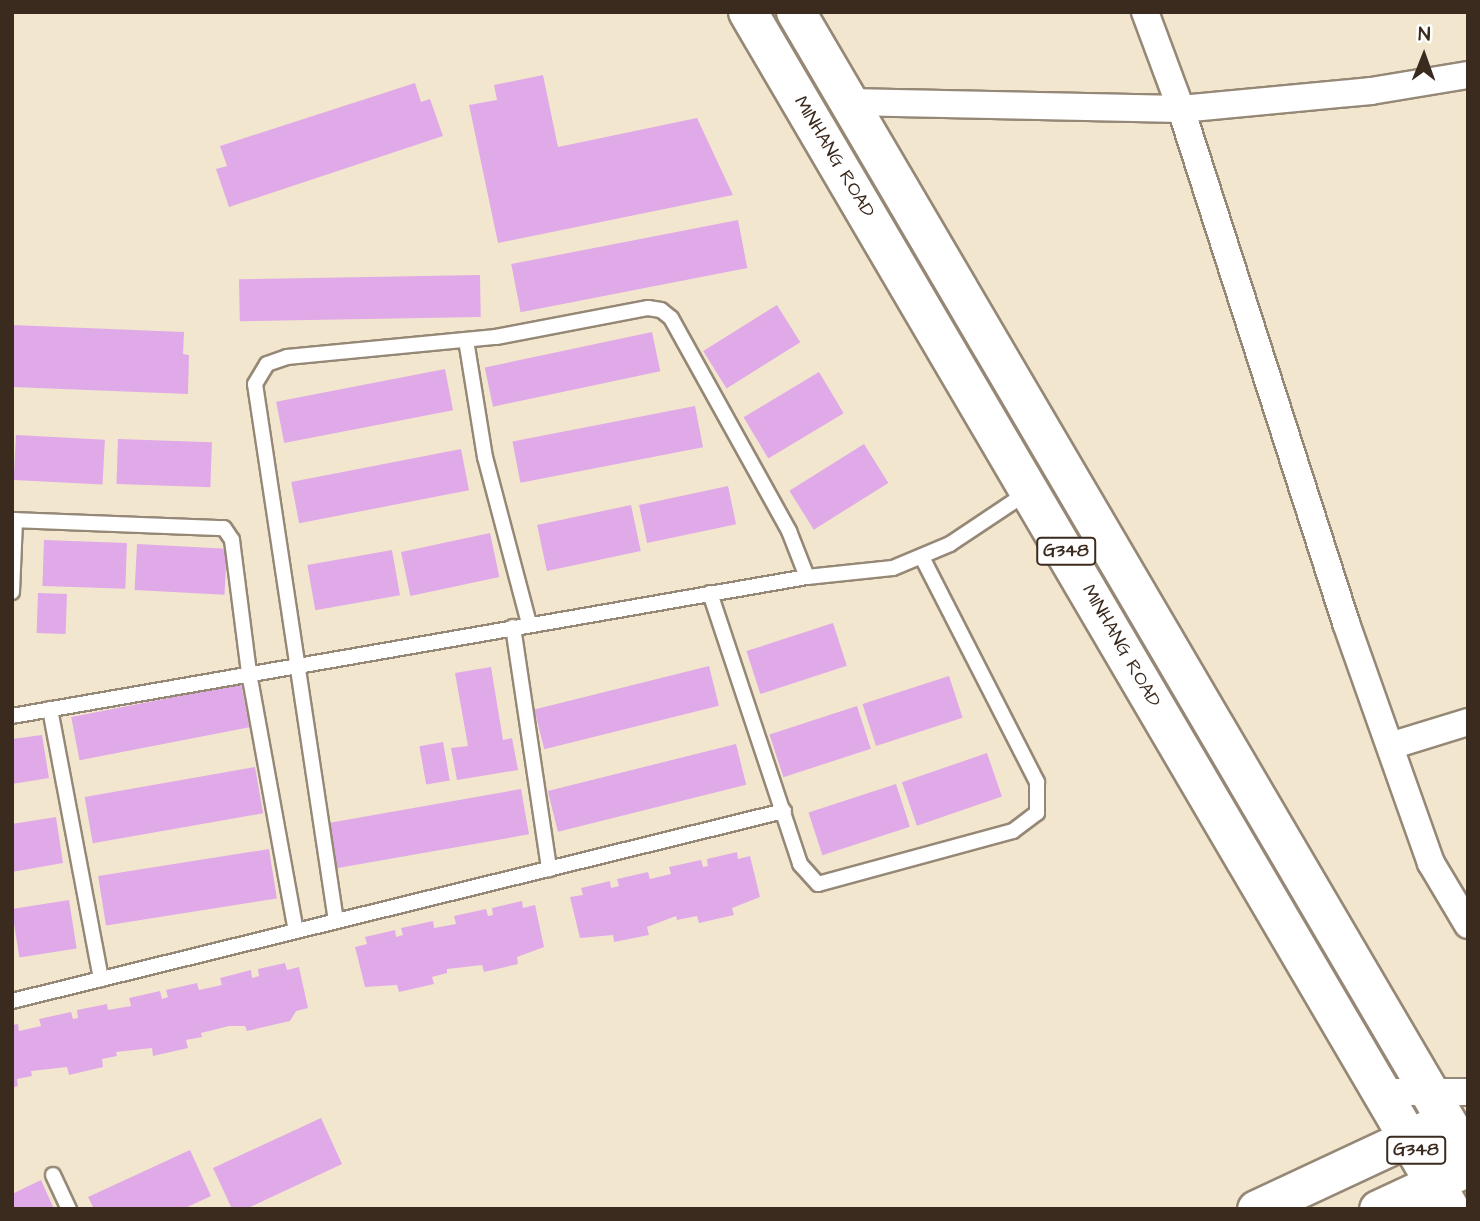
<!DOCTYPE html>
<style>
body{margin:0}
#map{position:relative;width:1480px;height:1221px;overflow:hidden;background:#f2e7ce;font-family:"Architects Daughter",sans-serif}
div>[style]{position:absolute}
.building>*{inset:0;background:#e0aae8;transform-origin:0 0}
.roads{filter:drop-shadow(2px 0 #968876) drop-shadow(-2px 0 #968876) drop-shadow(0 2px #968876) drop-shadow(0 -2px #968876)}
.lane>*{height:14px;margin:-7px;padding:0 7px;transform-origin:7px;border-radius:7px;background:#fff}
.street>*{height:26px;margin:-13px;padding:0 13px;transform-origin:13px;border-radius:13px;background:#fff}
.secondary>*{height:37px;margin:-18.5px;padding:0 18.5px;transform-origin:18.5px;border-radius:18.5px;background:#fff}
.highway>*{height:38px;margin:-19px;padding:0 19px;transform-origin:19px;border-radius:19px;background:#fff}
span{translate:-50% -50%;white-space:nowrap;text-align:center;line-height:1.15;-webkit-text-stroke:7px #fff;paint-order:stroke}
.shield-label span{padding:2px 5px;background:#fff;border:2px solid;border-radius:5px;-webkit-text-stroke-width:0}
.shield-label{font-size:18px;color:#3b2a1e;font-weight:700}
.street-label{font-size:19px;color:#3b2a1e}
.frame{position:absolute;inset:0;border:14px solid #3b2a1e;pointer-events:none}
.north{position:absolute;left:1389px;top:21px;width:70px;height:70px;-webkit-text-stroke:5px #fff;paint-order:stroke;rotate:1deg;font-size:19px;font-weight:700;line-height:28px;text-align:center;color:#3b2a1e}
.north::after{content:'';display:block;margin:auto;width:24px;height:32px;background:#3b2a1e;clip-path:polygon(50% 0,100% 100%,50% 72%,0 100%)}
</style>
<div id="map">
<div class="building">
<div style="clip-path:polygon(543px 75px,558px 147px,697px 118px,733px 195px,498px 243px,469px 105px,497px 100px,494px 85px)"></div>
<div style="clip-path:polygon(415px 83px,421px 102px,430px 99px,443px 136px,229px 207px,216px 169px,227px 166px,220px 146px)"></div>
<div style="left:738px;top:220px;width:49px;height:231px;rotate:79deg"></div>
<div style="left:480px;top:275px;width:42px;height:241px;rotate:89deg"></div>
<div style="left:777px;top:305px;width:44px;height:87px;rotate:58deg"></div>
<div style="clip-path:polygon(12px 325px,184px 332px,183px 354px,189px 355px,188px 394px,12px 387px)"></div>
<div style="left:652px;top:332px;width:40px;height:171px;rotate:78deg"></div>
<div style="left:445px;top:369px;width:42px;height:172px;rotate:79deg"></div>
<div style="left:819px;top:372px;width:48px;height:88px;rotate:59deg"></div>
<div style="left:695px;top:406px;width:42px;height:186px;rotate:79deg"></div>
<div style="left:16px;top:435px;width:89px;height:45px;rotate:3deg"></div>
<div style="left:118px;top:439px;width:94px;height:45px;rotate:2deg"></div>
<div style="left:864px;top:444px;width:46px;height:88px;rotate:58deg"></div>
<div style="left:461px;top:449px;width:42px;height:173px;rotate:79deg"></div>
<div style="left:728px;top:486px;width:39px;height:91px;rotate:78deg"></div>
<div style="left:631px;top:505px;width:47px;height:96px;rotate:78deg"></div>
<div style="left:490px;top:533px;width:45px;height:91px;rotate:78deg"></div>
<div style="left:44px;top:540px;width:83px;height:46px;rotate:2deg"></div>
<div style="left:137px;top:544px;width:90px;height:46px;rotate:3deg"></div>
<div style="left:392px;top:550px;width:46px;height:86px;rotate:80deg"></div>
<div style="left:38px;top:593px;width:29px;height:40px;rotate:2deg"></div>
<div style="left:833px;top:623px;width:45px;height:91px;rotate:72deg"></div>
<div style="left:709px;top:666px;width:41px;height:180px;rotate:76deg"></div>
<div style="clip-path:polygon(491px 667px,503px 740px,512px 738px,518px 770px,457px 780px,451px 748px,468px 746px,455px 673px)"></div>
<div style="left:949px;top:676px;width:44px;height:91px;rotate:72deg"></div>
<div style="left:241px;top:684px;width:44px;height:173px;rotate:79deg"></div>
<div style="left:857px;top:706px;width:45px;height:92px;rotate:72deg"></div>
<div style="clip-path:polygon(42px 735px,49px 778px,12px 784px,12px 739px)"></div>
<div style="left:443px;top:742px;width:39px;height:24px;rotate:80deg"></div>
<div style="left:736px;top:744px;width:42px;height:194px;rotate:76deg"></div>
<div style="left:987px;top:753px;width:46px;height:90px;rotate:71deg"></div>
<div style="left:255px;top:767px;width:47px;height:173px;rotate:80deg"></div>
<div style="left:896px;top:784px;width:45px;height:92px;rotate:72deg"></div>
<div style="left:521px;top:789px;width:46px;height:197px;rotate:80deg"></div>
<div style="clip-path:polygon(56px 817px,63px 863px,12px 872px,12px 824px)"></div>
<div style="left:269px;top:849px;width:50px;height:173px;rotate:81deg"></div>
<div style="clip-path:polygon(737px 852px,738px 859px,750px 856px,760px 897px,732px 908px,734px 915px,699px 923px,697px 916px,677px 920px,676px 916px,647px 927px,649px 935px,614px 942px,613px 935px,580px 938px,570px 897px,583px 895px,581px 888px,610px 881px,611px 888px,619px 886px,617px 879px,648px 872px,650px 879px,671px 874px,669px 867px,701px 860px,703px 867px,708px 866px,707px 859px)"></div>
<div style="left:69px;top:900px;width:49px;height:58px;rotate:81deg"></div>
<div style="clip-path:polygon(522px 901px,523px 908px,535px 905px,544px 947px,517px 957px,518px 964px,484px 972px,482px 965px,447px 969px,447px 973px,432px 977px,434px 984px,399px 992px,397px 985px,365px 987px,355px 947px,367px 944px,365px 937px,395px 930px,396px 937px,403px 935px,401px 928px,433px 921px,434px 928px,456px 924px,454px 916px,486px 909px,488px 916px,493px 915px,492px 908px)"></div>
<div style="clip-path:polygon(285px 963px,287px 970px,299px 967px,308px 1008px,296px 1011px,290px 1021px,247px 1031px,245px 1026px,229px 1026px,201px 1033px,202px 1037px,186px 1040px,188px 1048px,153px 1056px,152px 1048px,116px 1052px,117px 1056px,102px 1059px,103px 1067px,69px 1075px,67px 1067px,31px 1071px,32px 1076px,17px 1079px,18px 1086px,12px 1088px,12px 1025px,18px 1024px,19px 1031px,41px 1026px,39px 1019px,71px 1012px,73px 1019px,78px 1018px,77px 1010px,107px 1004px,108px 1010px,131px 1006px,129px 998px,160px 991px,162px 999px,168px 997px,166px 990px,197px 983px,199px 990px,222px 985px,220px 978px,251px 970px,252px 978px,259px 976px,258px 969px)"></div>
<div style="clip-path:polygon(321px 1118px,342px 1164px,246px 1209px,232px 1209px,213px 1168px)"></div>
<div style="clip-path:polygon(190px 1150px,211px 1196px,183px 1209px,94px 1209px,88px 1197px)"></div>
<div style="clip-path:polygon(41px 1180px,54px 1209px,12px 1209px,12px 1194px)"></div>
</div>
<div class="roads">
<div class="lane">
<div style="left:466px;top:340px;width:119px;rotate:80.8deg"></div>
<div style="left:485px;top:457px;width:173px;rotate:75.2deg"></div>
<div style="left:12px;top:520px;width:212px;rotate:2.2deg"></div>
<div style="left:224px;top:528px;width:14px;rotate:56deg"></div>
<div style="left:232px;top:540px;width:134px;rotate:82.7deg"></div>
<div style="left:249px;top:673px;width:262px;rotate:79.7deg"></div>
<div style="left:12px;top:592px;width:72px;rotate:-87.6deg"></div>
<div style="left:710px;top:593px;width:286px;rotate:71.6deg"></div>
<div style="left:800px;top:864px;width:27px;rotate:48deg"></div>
<div style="left:818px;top:884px;width:202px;rotate:-15.2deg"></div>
<div style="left:1013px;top:831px;width:30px;rotate:-37deg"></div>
<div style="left:1037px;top:813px;width:31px;rotate:-90deg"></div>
<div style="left:1037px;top:782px;width:253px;rotate:-117.1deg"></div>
<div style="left:513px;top:627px;width:245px;rotate:81.5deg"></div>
<div style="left:50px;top:709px;width:275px;rotate:79.3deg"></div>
<div style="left:12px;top:716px;width:807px;rotate:-9.92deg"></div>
<div style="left:807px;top:577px;width:86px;rotate:-6deg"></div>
<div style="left:893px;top:568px;width:62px;rotate:-22.8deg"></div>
<div style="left:950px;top:544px;width:94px;rotate:-33.7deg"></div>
<div style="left:336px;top:921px;width:543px;rotate:-98.58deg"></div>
<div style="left:255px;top:384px;width:23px;rotate:-59deg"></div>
<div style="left:267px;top:364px;width:21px;rotate:-19deg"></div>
<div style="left:287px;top:357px;width:210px;rotate:-5.5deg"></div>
<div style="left:496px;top:337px;width:155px;rotate:-10.8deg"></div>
<div style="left:648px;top:308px;width:13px;rotate:9deg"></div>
<div style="left:661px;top:310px;width:13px;rotate:39deg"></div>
<div style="left:671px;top:318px;width:244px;rotate:61deg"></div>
<div style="left:789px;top:531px;width:49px;rotate:68.6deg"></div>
<div style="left:12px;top:1001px;width:795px;rotate:-13.83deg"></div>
<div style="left:53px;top:1175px;width:38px;rotate:65deg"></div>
</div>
<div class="street">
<div style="left:1145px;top:12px;width:103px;rotate:69.6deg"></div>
<div style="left:1181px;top:109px;width:540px;rotate:72.2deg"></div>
<div style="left:1346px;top:623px;width:255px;rotate:70.5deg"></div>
<div style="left:1431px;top:863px;width:72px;rotate:59.2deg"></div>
<div style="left:849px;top:102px;width:332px;rotate:1.2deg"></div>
<div style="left:1181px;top:109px;width:191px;rotate:-5.4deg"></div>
<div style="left:1371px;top:91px;width:98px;rotate:-9.4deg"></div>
<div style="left:1390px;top:746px;width:82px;rotate:-17.1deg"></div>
<div style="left:1381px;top:1092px;width:87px"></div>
</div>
<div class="secondary">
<div style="left:1256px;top:1209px;width:208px;rotate:-25deg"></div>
<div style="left:1378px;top:1209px;width:99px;rotate:-25deg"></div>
</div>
<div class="highway">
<div style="left:748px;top:12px;width:1388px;rotate:59.61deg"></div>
<div style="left:796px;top:12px;width:1328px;rotate:59.61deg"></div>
</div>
</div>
<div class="shield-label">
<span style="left:1066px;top:551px">G348</span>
<span style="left:1416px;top:1150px">G348</span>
</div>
<div class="street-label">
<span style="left:834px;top:157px;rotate:59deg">MINHANG ROAD</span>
<span style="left:1121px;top:646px;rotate:60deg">MINHANG ROAD</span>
</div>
<div class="frame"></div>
<div class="north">N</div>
</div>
